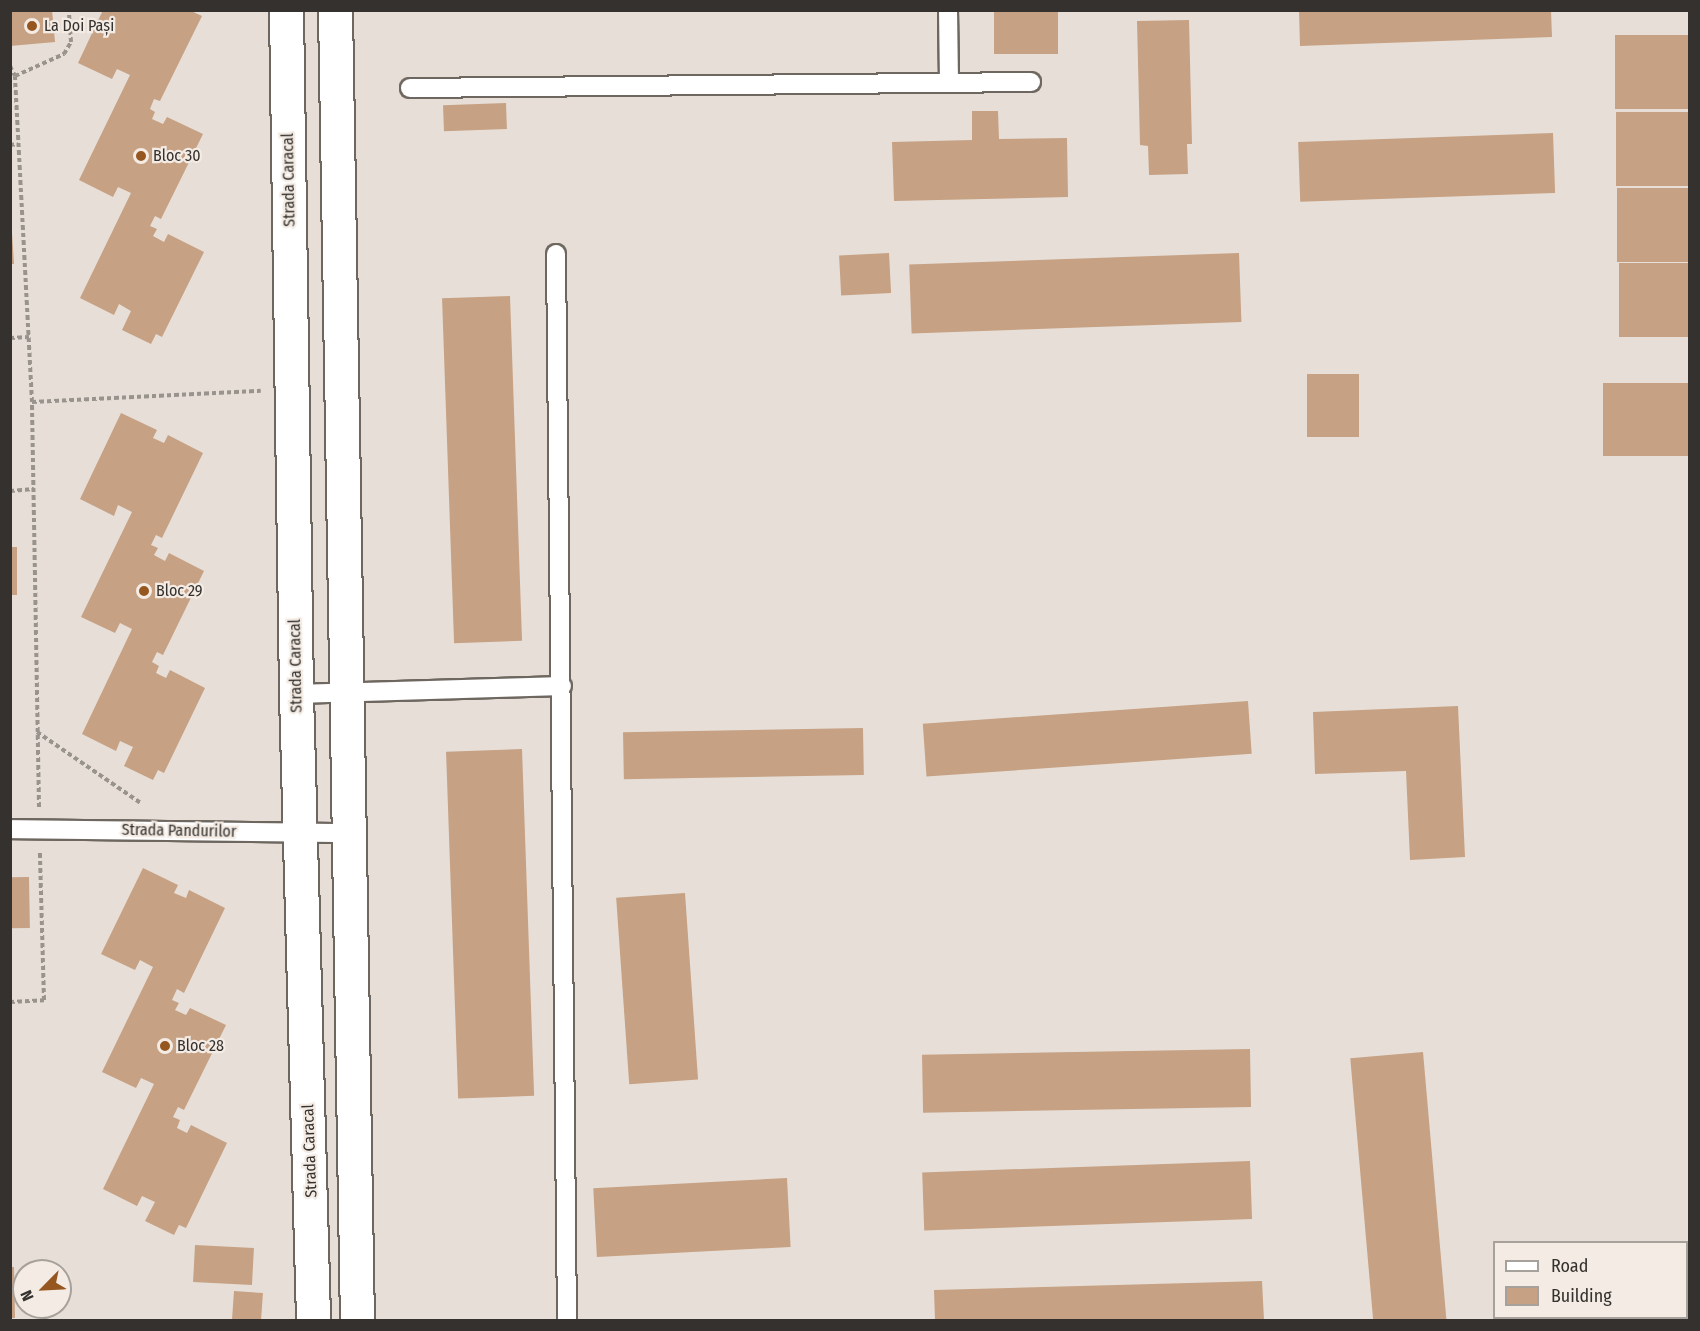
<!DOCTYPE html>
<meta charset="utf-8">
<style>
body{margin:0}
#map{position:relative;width:1700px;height:1331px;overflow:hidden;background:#e7dfd7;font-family:"Fira Sans Condensed",sans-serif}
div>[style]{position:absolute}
.building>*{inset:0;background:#c6a184;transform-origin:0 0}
.path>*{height:4px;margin-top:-2px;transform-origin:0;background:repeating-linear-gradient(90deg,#99938d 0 4.5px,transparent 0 7.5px)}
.roads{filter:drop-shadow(2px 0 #6e6760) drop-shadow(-2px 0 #6e6760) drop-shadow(0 2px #6e6760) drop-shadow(0 -2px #6e6760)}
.service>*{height:18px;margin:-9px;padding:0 9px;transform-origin:9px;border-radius:9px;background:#fff}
.secondary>*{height:33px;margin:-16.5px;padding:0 16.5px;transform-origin:16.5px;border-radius:16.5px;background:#fff}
.dots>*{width:16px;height:16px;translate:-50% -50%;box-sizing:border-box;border:3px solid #f4ece4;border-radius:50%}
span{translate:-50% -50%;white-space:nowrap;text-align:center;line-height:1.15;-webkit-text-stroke:4.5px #f4ece4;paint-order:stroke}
.poi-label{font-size:16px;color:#34312e}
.left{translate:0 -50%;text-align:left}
.street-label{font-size:16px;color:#34312e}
.frame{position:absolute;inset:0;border:12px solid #34312e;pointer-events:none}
.legend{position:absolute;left:1493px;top:1241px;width:195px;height:78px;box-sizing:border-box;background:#f4ece4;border:2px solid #a7a19b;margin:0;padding:8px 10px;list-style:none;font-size:18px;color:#34312e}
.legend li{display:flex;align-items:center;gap:12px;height:30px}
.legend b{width:30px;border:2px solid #a7a19b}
.north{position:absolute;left:12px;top:1259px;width:60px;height:60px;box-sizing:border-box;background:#f4ece4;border:2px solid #a7a19b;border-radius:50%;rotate:246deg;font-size:16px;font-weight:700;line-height:24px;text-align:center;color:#34312e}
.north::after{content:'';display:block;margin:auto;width:21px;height:27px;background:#96561f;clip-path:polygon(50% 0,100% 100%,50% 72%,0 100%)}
</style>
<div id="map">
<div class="building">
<div style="clip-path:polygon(10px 10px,52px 10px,55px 42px,10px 46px)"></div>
<div style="clip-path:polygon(103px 10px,189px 10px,202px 16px,160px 101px,154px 99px,150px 109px,155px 112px,152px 119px,163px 124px,167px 117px,203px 134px,161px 219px,155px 216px,150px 226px,157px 229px,153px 236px,164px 242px,168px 234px,204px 252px,162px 337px,156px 334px,151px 344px,122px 330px,131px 311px,119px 304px,114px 315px,80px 298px,131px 193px,118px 187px,113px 197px,79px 180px,130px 75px,117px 69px,112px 79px,78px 63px)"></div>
<div style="left:994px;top:10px;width:64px;height:44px"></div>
<div style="clip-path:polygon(1299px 10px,1551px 10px,1552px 37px,1300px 46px)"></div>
<div style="clip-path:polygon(1189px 20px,1192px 144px,1187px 144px,1188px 174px,1149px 175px,1148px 146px,1140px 145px,1137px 21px)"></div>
<div style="left:1690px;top:35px;width:74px;height:75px;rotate:90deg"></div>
<div style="left:506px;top:103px;width:26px;height:63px;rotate:88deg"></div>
<div style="clip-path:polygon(972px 111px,998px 111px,999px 139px,1067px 138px,1068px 197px,894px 201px,892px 142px,972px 140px)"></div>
<div style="left:1690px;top:112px;width:74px;height:74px;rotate:90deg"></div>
<div style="left:1553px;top:133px;width:60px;height:255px;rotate:88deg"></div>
<div style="left:1690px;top:188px;width:74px;height:73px;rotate:90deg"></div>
<div style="clip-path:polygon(10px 232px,12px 232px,14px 264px,10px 264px)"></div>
<div style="left:889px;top:253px;width:40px;height:50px;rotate:87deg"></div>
<div style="left:1239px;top:253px;width:69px;height:330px;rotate:88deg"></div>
<div style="left:1690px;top:263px;width:74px;height:71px;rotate:90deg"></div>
<div style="left:510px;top:296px;width:345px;height:68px;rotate:88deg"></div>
<div style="left:1307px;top:374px;width:52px;height:63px"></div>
<div style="left:1690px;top:383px;width:73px;height:87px;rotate:90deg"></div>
<div style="clip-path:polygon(121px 413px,157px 430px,153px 438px,164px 443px,168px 435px,203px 453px,162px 538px,156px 535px,151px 545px,158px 548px,154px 555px,165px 561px,169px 553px,204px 571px,163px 655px,157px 652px,152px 662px,159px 666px,156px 673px,166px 678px,170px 670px,205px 688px,164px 773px,158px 770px,153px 780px,124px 766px,133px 747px,120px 741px,116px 751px,82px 734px,132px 629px,120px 623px,115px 633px,81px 617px,132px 512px,118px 505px,114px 516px,80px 499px)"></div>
<div style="left:10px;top:547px;width:7px;height:48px"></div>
<div style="left:1248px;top:701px;width:53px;height:326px;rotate:86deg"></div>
<div style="clip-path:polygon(1458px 706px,1465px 857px,1410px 860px,1406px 771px,1315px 774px,1313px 712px)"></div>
<div style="left:863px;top:728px;width:47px;height:240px;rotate:89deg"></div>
<div style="left:522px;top:749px;width:347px;height:76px;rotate:88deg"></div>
<div style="clip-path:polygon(143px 868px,178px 885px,174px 893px,186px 898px,189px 890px,225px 908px,184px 993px,177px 989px,172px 1000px,179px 1003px,175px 1010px,186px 1015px,190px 1008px,226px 1025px,184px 1110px,178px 1107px,173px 1117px,180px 1120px,177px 1128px,187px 1133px,191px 1125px,227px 1143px,186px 1228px,179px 1225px,174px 1235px,145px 1221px,155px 1202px,142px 1196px,137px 1206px,103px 1189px,154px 1084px,141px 1078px,136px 1088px,102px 1072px,153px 967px,140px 960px,135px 970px,101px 954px)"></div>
<div style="left:29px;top:877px;width:51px;height:19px;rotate:89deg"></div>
<div style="left:685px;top:893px;width:187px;height:69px;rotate:86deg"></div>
<div style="left:1250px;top:1049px;width:58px;height:328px;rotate:89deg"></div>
<div style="left:1423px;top:1052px;width:269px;height:73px;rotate:85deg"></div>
<div style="left:1250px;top:1161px;width:58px;height:328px;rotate:88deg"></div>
<div style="left:787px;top:1178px;width:69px;height:194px;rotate:87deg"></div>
<div style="left:195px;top:1245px;width:59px;height:37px;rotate:3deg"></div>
<div style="clip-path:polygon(10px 1267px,14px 1267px,15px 1318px,10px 1318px)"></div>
<div style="clip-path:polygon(1262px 1281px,1264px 1320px,935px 1320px,934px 1290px)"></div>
<div style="left:234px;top:1291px;width:29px;height:29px;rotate:4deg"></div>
</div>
<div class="path">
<div style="left:10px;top:66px;width:11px;rotate:63deg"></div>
<div style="left:10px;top:145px;width:8px;rotate:-7deg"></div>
<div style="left:10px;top:338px;width:19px;rotate:-3deg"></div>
<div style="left:32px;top:402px;width:229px;rotate:-2.8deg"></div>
<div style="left:10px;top:491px;width:24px;rotate:-5deg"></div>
<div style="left:37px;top:732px;width:127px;rotate:34.4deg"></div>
<div style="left:39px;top:807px;width:405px;rotate:-91deg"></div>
<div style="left:32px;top:402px;width:326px;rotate:-93deg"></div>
<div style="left:15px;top:76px;width:54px;rotate:-24.2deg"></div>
<div style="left:64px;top:54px;width:14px;rotate:-60deg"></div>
<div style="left:71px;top:42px;width:32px;rotate:-94deg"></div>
<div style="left:10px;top:1002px;width:34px;rotate:-3deg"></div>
<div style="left:44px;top:1000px;width:147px;rotate:-91.6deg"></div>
</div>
<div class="roads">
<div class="service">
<div style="left:948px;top:10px;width:72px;rotate:89.2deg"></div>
<div style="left:410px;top:88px;width:621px;rotate:-0.55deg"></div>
<div style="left:556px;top:254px;width:1066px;rotate:89.41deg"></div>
<div style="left:296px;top:694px;width:266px;rotate:-1.7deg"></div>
<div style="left:10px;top:829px;width:337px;rotate:0.7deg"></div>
</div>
<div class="secondary">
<div style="left:286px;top:10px;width:684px;rotate:89.16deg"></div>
<div style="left:296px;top:694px;width:626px;rotate:88.44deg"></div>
<div style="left:335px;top:10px;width:1310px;rotate:89.04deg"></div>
</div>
</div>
<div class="dots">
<div style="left:32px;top:26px;background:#96561f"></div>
<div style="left:141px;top:156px;background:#96561f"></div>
<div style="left:144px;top:591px;background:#96561f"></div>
<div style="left:165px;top:1046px;background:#96561f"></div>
</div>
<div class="poi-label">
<span class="left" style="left:44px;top:26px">La Doi Pași</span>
<span class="left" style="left:153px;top:156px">Bloc 30</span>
<span class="left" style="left:156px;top:591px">Bloc 29</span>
<span class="left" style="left:177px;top:1046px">Bloc 28</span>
</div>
<div class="street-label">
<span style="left:289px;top:180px;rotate:-91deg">Strada Caracal</span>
<span style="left:296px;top:666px;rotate:-91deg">Strada Caracal</span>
<span style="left:179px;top:831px;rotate:1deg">Strada Pandurilor</span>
<span style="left:310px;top:1151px;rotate:-92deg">Strada Caracal</span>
</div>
<div class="frame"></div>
<ul class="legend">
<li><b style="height:8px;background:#fff"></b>Road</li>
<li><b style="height:16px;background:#c6a184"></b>Building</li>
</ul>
<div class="north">N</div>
</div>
